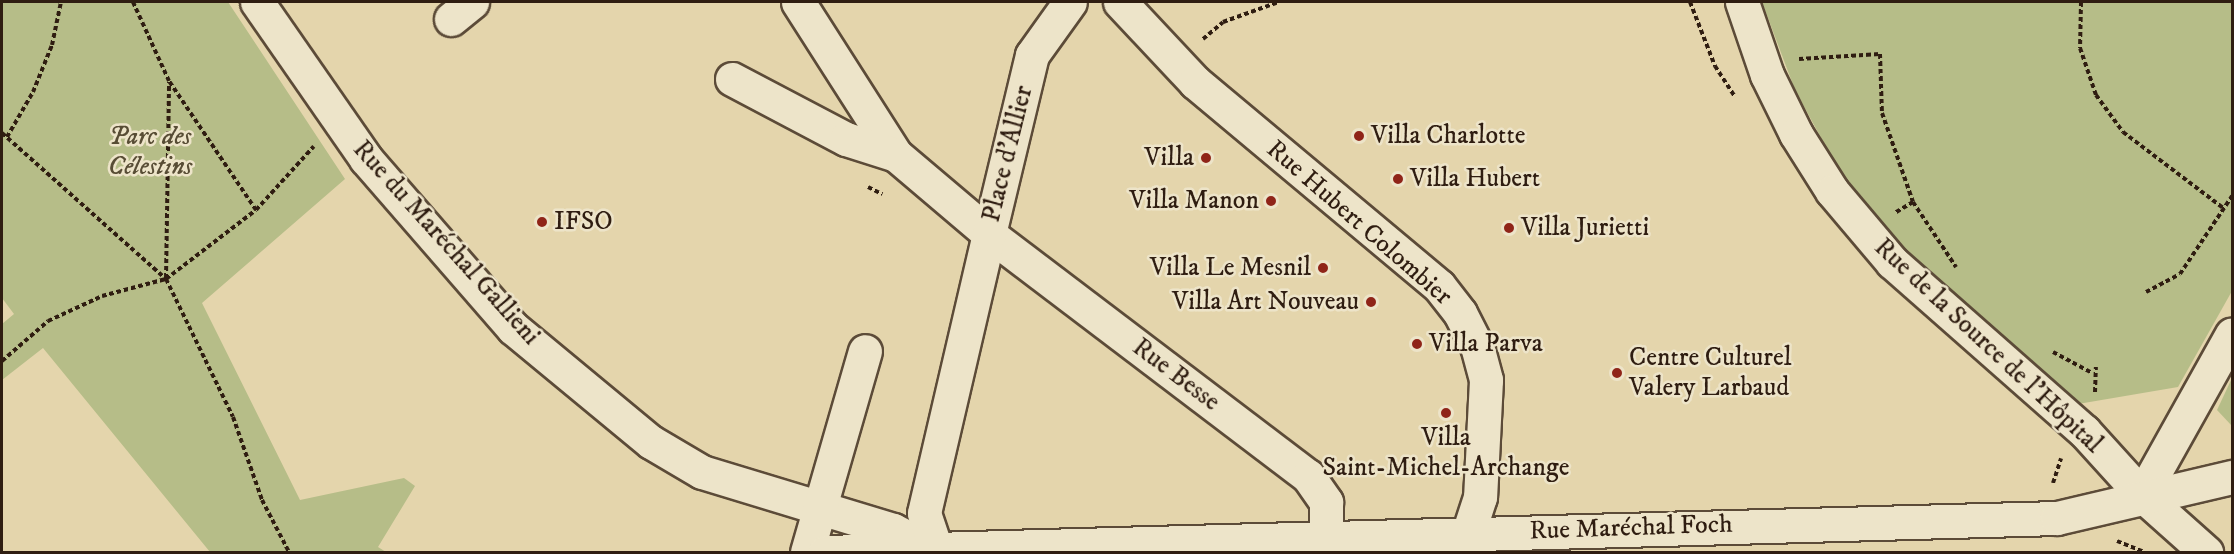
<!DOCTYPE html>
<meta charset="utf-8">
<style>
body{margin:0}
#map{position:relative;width:2234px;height:554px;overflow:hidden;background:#e4d5ac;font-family:"IM FELL DW Pica",serif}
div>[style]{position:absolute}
.green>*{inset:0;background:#b6bd88}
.path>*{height:4px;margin-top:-2px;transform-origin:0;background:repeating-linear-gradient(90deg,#2f1d11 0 4.5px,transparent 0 7.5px)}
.roads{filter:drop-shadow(2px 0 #5c4b38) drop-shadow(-2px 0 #5c4b38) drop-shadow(0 2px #5c4b38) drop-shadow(0 -2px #5c4b38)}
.minor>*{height:33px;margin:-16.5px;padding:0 16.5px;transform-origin:16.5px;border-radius:16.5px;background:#ede4c9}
.dots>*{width:16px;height:16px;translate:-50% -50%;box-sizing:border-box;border:3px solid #ede4c9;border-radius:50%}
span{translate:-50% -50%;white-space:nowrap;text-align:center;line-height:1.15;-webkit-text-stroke:5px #ede4c9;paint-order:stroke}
.poi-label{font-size:26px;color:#2f1d11}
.left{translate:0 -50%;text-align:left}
.right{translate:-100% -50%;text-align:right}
.park-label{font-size:26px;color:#584d35;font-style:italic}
.street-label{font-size:26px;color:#2f1d11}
.frame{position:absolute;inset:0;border:3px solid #2f1d11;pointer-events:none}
</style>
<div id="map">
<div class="green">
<div style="clip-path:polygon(2px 2px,228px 2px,345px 179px,202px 303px,300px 500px,404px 478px,415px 486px,378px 547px,386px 552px,210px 552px,43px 348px,2px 380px,2px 324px,14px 314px,2px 298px)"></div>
<div style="clip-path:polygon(1762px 2px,2232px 2px,2232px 291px,2178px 387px,2078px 404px,1902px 249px,1844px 180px,1795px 90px)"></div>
<div style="clip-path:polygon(2232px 378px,2232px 426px,2217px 410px)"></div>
</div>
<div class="path">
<div style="left:1690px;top:2px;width:69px;rotate:68.7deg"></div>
<div style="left:1715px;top:66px;width:35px;rotate:57deg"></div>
<div style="left:2081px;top:2px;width:46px;rotate:91.2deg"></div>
<div style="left:2080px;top:48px;width:50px;rotate:71.2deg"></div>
<div style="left:2096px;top:95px;width:46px;rotate:53.9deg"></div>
<div style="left:2123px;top:132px;width:126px;rotate:37.2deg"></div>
<div style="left:1203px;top:39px;width:26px;rotate:-40deg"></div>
<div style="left:1223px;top:22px;width:59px;rotate:-19.7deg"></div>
<div style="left:1799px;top:59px;width:81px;rotate:-3.5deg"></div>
<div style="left:1880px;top:54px;width:59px;rotate:88.1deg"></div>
<div style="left:1882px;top:113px;width:94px;rotate:70.8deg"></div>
<div style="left:1913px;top:202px;width:21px;rotate:149deg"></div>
<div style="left:2px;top:133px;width:220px;rotate:41.7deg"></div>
<div style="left:166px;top:279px;width:153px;rotate:64.1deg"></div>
<div style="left:233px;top:417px;width:88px;rotate:70.7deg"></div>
<div style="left:262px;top:500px;width:59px;rotate:62.6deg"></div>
<div style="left:7px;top:137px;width:52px;rotate:-60deg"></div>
<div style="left:33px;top:92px;width:51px;rotate:-68deg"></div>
<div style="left:52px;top:45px;width:44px;rotate:-78.2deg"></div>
<div style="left:868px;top:187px;width:16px;rotate:27deg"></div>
<div style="left:1913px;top:202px;width:78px;rotate:56.5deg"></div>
<div style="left:256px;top:210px;width:86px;rotate:-47.8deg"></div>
<div style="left:166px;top:278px;width:196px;rotate:-89.1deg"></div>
<div style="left:2146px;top:292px;width:38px;rotate:-28deg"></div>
<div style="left:2180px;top:274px;width:94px;rotate:-56.3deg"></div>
<div style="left:2053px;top:352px;width:44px;rotate:28.3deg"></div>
<div style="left:2px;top:361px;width:61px;rotate:-41deg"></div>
<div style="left:48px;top:321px;width:60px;rotate:-24.8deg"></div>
<div style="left:102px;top:296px;width:66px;rotate:-14.9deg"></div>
<div style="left:166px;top:279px;width:113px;rotate:-37.5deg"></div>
<div style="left:256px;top:210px;width:156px;rotate:-124deg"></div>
<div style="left:169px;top:81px;width:87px;rotate:-114.5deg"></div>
<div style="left:2095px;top:392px;width:25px;rotate:-88deg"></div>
<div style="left:2053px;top:483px;width:26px;rotate:-72deg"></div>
<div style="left:2117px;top:541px;width:29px;rotate:22deg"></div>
</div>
<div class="roads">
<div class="minor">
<div style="left:257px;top:2px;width:191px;rotate:55.2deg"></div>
<div style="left:366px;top:159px;width:224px;rotate:49deg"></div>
<div style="left:513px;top:328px;width:179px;rotate:39.6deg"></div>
<div style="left:651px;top:442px;width:59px;rotate:30.5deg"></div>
<div style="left:702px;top:472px;width:200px;rotate:16.9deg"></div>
<div style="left:893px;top:530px;width:42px;rotate:27.2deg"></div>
<div style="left:798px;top:2px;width:182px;rotate:57.4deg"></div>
<div style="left:896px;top:155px;width:122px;rotate:40.3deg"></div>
<div style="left:989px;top:234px;width:400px;rotate:37.2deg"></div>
<div style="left:1308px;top:476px;width:32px;rotate:55deg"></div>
<div style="left:1326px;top:502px;width:36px;rotate:90deg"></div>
<div style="left:1120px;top:2px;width:110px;rotate:46.8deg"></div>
<div style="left:1195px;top:82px;width:318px;rotate:39.9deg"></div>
<div style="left:1439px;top:286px;width:34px;rotate:52deg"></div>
<div style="left:1460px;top:313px;width:37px;rotate:63deg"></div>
<div style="left:1477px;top:346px;width:35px;rotate:75deg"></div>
<div style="left:1486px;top:380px;width:117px;rotate:92.9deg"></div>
<div style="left:1480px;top:497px;width:38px;rotate:108deg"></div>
<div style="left:1742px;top:2px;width:77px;rotate:71.1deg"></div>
<div style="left:1767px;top:75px;width:66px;rotate:63.8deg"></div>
<div style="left:1796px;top:134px;width:67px;rotate:57.7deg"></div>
<div style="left:1832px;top:191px;width:93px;rotate:49.8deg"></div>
<div style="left:1892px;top:262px;width:256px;rotate:41.4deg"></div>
<div style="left:2084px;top:431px;width:86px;rotate:47.8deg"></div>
<div style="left:2142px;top:495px;width:86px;rotate:41.7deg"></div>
<div style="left:451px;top:19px;width:27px;rotate:-39deg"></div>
<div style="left:732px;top:79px;width:129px;rotate:27.8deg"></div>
<div style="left:846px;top:139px;width:52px;rotate:17.7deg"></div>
<div style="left:2142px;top:495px;width:184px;rotate:-60.8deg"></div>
<div style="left:807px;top:552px;width:209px;rotate:-73.9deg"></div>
<div style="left:825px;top:552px;width:1232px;rotate:-1.58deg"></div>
<div style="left:2057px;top:518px;width:180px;rotate:-13.2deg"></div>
<div style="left:937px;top:552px;width:41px;rotate:-108.4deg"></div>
<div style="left:924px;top:513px;width:286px;rotate:-76.9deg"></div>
<div style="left:989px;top:234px;width:184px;rotate:-76.5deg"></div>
<div style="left:1032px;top:55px;width:65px;rotate:-54.4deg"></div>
</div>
</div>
<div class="dots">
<div style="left:1359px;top:136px;background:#8f2418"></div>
<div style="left:1206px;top:158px;background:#8f2418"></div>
<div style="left:1398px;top:179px;background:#8f2418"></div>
<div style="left:1271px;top:201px;background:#8f2418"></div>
<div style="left:542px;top:222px;background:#8f2418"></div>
<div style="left:1509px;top:228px;background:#8f2418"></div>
<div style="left:1323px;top:268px;background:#8f2418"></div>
<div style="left:1371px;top:302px;background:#8f2418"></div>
<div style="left:1417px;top:344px;background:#8f2418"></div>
<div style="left:1617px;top:373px;background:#8f2418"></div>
<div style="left:1446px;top:413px;background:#8f2418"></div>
</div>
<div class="poi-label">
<span class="left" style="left:1371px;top:136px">Villa Charlotte</span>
<span class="right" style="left:1194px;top:158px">Villa</span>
<span class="left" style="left:1410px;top:179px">Villa Hubert</span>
<span class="right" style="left:1259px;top:201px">Villa Manon</span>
<span class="left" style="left:554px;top:222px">IFSO</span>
<span class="left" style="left:1521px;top:228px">Villa Jurietti</span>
<span class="right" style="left:1311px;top:268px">Villa Le Mesnil</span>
<span class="right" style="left:1359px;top:302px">Villa Art Nouveau</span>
<span class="left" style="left:1429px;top:344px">Villa Parva</span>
<span class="left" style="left:1629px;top:373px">Centre Culturel<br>Valery Larbaud</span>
<span style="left:1446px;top:453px">Villa<br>Saint-Michel-Archange</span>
</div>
<div class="park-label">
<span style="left:150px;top:152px">Parc des<br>Célestins</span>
</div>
<div class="street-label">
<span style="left:1008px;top:154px;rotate:-76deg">Place d'Allier</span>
<span style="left:1359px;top:223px;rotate:41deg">Rue Hubert Colombier</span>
<span style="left:446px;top:243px;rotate:48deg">Rue du Maréchal Gallieni</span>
<span style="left:1988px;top:346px;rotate:43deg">Rue de la Source de l'Hôpital</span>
<span style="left:1176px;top:375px;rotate:37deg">Rue Besse</span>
<span style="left:1631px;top:528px;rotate:-2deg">Rue Maréchal Foch</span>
</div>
<div class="frame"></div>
</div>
